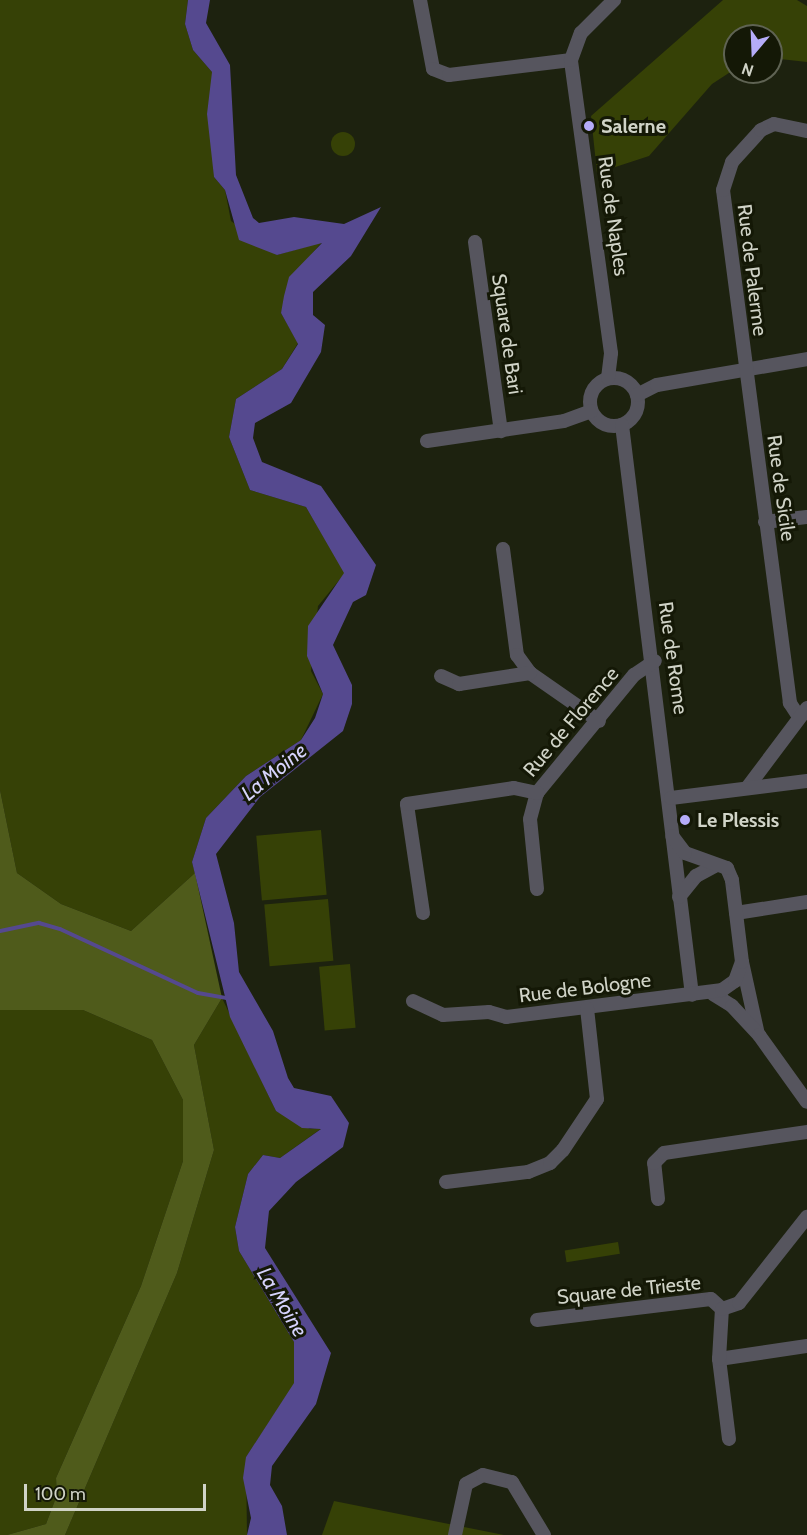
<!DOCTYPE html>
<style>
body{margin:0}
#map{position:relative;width:807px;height:1535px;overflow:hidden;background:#1d220f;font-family:Cabin,sans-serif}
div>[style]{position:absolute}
.green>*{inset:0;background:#364106;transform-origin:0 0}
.round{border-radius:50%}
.forest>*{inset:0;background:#4f5b1b}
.water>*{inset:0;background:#55498f}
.stream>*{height:4px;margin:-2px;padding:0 2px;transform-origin:2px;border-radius:2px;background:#55498f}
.street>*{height:14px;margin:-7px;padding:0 7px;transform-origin:7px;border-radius:7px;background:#56555e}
.street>.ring{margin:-7px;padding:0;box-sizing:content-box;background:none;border:14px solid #56555e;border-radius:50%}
.dots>*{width:16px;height:16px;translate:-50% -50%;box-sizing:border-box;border:3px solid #141806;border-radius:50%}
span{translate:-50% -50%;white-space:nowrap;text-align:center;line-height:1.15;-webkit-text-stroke:6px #141806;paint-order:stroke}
.poi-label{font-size:20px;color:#d0d3c7;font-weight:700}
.left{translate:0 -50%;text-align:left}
.street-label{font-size:20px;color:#d0d3c7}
.water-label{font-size:21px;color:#d6d3fc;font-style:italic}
.north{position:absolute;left:723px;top:24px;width:60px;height:60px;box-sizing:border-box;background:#141806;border:2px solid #5f6353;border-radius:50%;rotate:199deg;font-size:16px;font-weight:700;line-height:24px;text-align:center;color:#d0d3c7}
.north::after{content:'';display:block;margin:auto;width:21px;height:27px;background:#b5acf8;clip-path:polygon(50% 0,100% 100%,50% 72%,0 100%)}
.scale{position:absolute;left:24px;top:1484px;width:182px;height:27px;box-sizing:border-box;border:3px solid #d0d3c7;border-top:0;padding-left:8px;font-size:18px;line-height:21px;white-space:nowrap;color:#d0d3c7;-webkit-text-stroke:4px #141806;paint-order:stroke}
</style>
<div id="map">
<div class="green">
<div style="clip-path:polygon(0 0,188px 0,185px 24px,193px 50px,212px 72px,214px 177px,225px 190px,231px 221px,277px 255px,322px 242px,303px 264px,281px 313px,298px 343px,282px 369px,236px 399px,229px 437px,250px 490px,306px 507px,345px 573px,318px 606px,311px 671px,323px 694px,301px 740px,246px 776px,206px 818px,192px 862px,195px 873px,131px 931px,61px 904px,17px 873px,0 790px)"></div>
<div style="clip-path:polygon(723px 0,797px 0,807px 6px,807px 62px,771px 58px,771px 36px,735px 36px,735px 69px,712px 84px,649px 156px,597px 173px,591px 116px)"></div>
<div class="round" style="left:331px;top:132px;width:24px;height:24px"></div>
<div style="left:321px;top:830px;width:65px;height:65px;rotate:85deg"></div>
<div style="left:328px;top:899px;width:62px;height:64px;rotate:85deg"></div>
<div style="left:350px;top:964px;width:64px;height:31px;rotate:85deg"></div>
<div style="clip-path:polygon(222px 998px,276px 1111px,310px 1129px,322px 1128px,280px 1158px,263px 1155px,248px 1174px,235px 1227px,239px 1251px,294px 1342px,295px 1383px,246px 1457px,247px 1535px,65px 1535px,177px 1273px,214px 1150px,194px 1045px)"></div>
<div style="clip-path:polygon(0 1010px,83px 1010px,152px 1040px,183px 1100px,183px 1161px,141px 1286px,56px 1478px,57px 1495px,46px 1524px,7px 1535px,0 1535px)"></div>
<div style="left:618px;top:1242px;width:12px;height:54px;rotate:81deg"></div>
<div style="clip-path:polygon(334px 1501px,504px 1535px,322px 1535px)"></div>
</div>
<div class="forest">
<div style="clip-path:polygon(0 790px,17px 873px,61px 904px,131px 931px,195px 873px,222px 998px,194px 1045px,214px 1150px,177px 1273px,65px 1535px,7px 1535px,46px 1524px,57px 1495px,56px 1478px,141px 1286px,183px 1161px,183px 1100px,152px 1040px,83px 1010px,0 1010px)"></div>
</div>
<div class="water">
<div style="clip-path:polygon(188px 0,210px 0,206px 23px,230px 65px,236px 175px,253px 218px,259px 223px,294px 217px,344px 224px,381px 207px,351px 256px,313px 292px,313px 315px,325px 325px,321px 352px,291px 403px,255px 423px,253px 438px,262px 462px,321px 486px,376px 565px,366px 595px,353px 602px,333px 645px,352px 685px,352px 704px,343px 731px,260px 797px,216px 854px,234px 923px,239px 972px,273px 1031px,288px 1078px,294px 1088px,331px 1096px,349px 1123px,343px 1147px,296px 1182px,269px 1211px,265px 1248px,331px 1353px,316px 1404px,272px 1466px,270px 1485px,282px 1506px,287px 1535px,247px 1535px,251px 1518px,243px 1478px,246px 1457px,294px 1383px,294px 1342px,239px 1251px,235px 1227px,248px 1174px,263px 1155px,280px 1158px,321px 1129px,302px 1128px,276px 1111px,230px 1017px,192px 862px,206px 818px,246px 776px,301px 740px,315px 718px,323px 694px,307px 656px,308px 626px,344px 573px,306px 507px,250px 490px,229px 437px,236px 399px,282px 369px,298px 344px,281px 313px,284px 296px,289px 277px,322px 243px,277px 255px,239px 240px,225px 190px,214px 177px,207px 114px,212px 72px,193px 50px,185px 24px)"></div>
</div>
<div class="stream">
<div style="left:0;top:931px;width:40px;rotate:-12deg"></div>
<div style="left:39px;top:923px;width:22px;rotate:16deg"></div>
<div style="left:60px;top:929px;width:152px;rotate:24.9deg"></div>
<div style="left:198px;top:993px;width:28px;rotate:10deg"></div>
</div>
<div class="street">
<div style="left:420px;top:0;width:70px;rotate:79.3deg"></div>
<div style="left:433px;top:69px;width:17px;rotate:21deg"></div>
<div style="left:449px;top:75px;width:123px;rotate:-7deg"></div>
<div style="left:475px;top:242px;width:191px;rotate:82.2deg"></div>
<div class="ring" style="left:590px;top:378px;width:34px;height:34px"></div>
<div style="left:608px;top:378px;width:25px;rotate:-83deg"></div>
<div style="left:611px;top:353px;width:296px;rotate:-97.8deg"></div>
<div style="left:571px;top:60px;width:29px;rotate:-70deg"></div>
<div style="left:581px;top:33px;width:47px;rotate:-45deg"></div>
<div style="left:637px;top:395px;width:22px;rotate:-27deg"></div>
<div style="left:657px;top:385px;width:152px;rotate:-9.8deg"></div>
<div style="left:622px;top:425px;width:574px;rotate:83deg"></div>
<div style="left:427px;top:441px;width:138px;rotate:-8.3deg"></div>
<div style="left:564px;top:421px;width:29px;rotate:-20deg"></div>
<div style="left:765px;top:522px;width:42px;rotate:-6.8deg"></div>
<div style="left:503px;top:549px;width:107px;rotate:82.5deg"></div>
<div style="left:517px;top:655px;width:22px;rotate:54deg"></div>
<div style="left:530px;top:673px;width:84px;rotate:34.8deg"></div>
<div style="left:441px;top:676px;width:20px;rotate:24deg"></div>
<div style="left:459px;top:684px;width:72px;rotate:-8.8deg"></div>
<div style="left:799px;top:717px;width:17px;rotate:-123deg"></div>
<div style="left:790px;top:703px;width:517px;rotate:-97.44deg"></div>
<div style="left:723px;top:190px;width:29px;rotate:-72deg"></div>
<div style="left:732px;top:162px;width:43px;rotate:-47.8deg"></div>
<div style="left:761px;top:130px;width:14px;rotate:-25deg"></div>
<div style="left:774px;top:124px;width:34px;rotate:12deg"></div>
<div style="left:747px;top:788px;width:100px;rotate:-53.1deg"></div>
<div style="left:671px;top:798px;width:137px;rotate:-7.1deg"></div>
<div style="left:537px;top:889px;width:70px;rotate:-95.7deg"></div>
<div style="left:530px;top:819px;width:27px;rotate:-75deg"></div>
<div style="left:537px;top:793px;width:153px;rotate:-50.6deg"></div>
<div style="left:634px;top:675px;width:25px;rotate:-34deg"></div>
<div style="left:679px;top:897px;width:27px;rotate:-51deg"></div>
<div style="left:696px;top:876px;width:21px;rotate:-28deg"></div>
<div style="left:423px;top:913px;width:110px;rotate:-98.4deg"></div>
<div style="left:407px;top:804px;width:108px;rotate:-8.5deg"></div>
<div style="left:514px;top:788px;width:24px;rotate:12deg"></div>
<div style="left:736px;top:913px;width:72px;rotate:-8.8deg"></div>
<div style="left:742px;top:962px;width:70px;rotate:77.6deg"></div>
<div style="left:713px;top:994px;width:22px;rotate:32deg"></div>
<div style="left:732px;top:1006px;width:40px;rotate:47deg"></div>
<div style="left:759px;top:1035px;width:82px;rotate:54.4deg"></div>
<div style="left:413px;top:1001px;width:33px;rotate:25deg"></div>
<div style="left:443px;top:1015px;width:46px;rotate:-3.7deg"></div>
<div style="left:489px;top:1012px;width:18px;rotate:16deg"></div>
<div style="left:506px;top:1017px;width:218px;rotate:-7.1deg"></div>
<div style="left:722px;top:990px;width:16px;rotate:-35deg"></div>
<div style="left:735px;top:981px;width:20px;rotate:-70deg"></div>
<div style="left:742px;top:962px;width:83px;rotate:-97deg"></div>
<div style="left:732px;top:880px;width:13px;rotate:-113deg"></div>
<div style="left:727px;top:868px;width:45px;rotate:-160.3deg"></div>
<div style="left:685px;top:853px;width:21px;rotate:-127deg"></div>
<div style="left:446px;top:1182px;width:83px;rotate:-7deg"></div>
<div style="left:528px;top:1172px;width:24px;rotate:-22deg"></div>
<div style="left:550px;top:1163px;width:18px;rotate:-45deg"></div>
<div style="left:563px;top:1150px;width:61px;rotate:-56.3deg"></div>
<div style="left:597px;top:1099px;width:91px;rotate:-96.3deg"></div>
<div style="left:658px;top:1199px;width:36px;rotate:-96deg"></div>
<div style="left:654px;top:1163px;width:14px;rotate:-45deg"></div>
<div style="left:664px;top:1153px;width:145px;rotate:-8.4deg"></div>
<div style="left:537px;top:1320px;width:175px;rotate:-6.9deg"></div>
<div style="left:711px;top:1299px;width:15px;rotate:42deg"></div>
<div style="left:719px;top:1359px;width:89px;rotate:-8.4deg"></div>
<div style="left:729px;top:1439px;width:81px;rotate:-97.1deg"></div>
<div style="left:719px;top:1359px;width:50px;rotate:-86.6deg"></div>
<div style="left:722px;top:1309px;width:18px;rotate:-19deg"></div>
<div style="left:739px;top:1303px;width:110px;rotate:-51.7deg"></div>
<div style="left:455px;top:1535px;width:52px;rotate:-77.8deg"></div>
<div style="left:466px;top:1484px;width:19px;rotate:-28deg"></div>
<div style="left:483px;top:1475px;width:30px;rotate:14deg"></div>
<div style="left:512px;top:1482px;width:62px;rotate:58.9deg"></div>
</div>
<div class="dots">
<div style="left:589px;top:126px;background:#b5acf8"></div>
<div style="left:685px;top:820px;background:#b5acf8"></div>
</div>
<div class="poi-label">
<span class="left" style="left:601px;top:126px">Salerne</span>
<span class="left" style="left:697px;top:820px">Le Plessis</span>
</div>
<div class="street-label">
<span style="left:613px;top:216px;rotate:82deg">Rue de Naples</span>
<span style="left:752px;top:270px;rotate:83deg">Rue de Palerme</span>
<span style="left:507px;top:334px;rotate:82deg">Square de Bari</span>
<span style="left:781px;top:488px;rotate:82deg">Rue de Sicile</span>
<span style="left:673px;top:658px;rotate:82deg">Rue de Rome</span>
<span style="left:571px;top:722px;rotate:-50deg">Rue de Florence</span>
<span style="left:585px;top:988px;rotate:-7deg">Rue de Bologne</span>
<span style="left:629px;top:1290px;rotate:-6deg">Square de Trieste</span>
</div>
<div class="water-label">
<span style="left:274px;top:772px;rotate:-39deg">La Moine</span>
<span style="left:282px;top:1302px;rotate:59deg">La Moine</span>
</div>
<div class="north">N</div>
<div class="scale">100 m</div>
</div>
